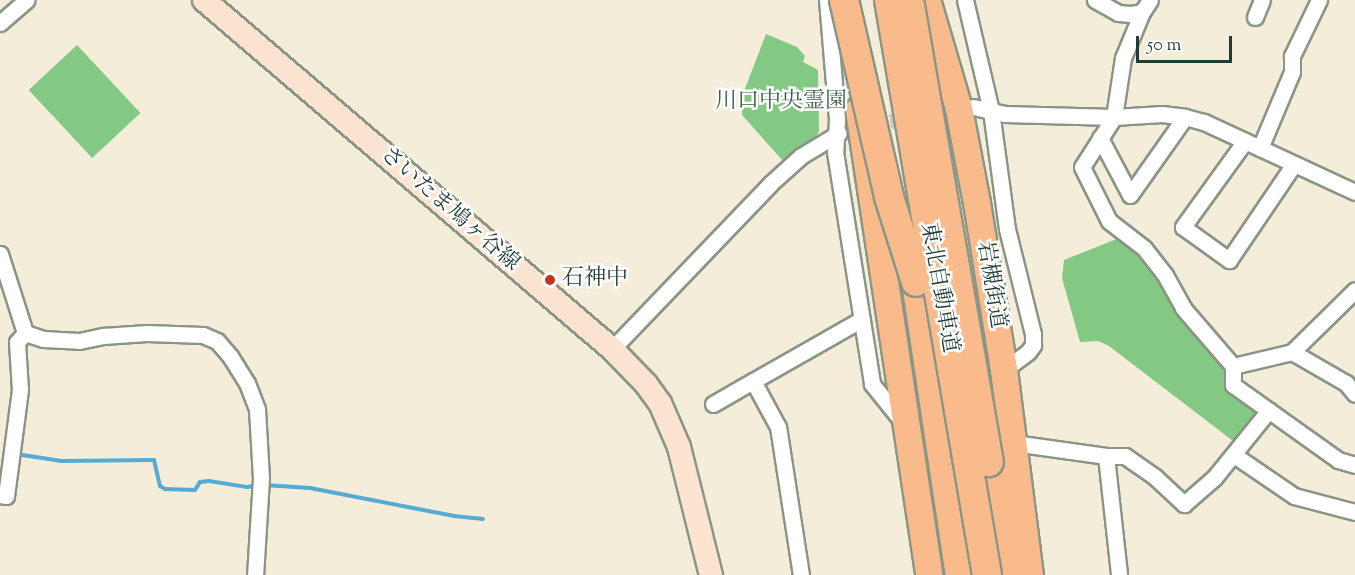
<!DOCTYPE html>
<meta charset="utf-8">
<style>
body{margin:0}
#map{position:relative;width:1355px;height:575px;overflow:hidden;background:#f4edd9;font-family:"Sorts Mill Goudy","Noto Serif JP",serif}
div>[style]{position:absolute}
.green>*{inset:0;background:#83c883;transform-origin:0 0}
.stream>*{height:4px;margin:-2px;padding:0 2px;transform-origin:2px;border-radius:2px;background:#57aad2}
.minor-tunnel>*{height:15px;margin-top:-7.5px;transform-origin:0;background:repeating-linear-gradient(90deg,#c9cab8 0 15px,transparent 0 23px)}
.roads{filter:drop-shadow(2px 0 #8a9586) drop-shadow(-2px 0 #8a9586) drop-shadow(0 2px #8a9586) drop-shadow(0 -2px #8a9586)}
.minor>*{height:15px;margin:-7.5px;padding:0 7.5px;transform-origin:7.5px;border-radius:7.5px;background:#fff}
.secondary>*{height:22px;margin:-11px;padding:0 11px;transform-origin:11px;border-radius:11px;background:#fde4d1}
.trunk>*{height:26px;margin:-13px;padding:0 13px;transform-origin:13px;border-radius:13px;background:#fabb8c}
.motorway>*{height:28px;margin:-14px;padding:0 14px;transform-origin:14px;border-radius:14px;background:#fabb8c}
.bridges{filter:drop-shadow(2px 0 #8a9586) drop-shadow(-2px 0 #8a9586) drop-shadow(0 2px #8a9586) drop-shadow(0 -2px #8a9586)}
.motorway-bridge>*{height:28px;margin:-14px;padding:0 14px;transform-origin:14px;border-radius:14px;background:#fabb8c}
.dots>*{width:16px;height:16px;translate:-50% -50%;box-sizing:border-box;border:3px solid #fff;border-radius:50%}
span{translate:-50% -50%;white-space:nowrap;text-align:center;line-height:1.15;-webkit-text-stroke:5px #fff;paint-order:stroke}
.park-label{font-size:22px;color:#386048}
.street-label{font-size:22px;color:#1f3d34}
.poi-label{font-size:22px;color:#1f3d34}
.left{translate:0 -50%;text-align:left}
.scale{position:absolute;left:1136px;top:36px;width:96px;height:27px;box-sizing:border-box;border:3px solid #1f3d34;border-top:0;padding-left:8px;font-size:18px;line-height:21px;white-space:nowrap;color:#1f3d34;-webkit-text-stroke:4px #fff;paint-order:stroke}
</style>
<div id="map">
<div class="green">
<div style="clip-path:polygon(766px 34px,797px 47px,805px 56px,803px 62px,818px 70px,819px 131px,814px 141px,784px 162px,742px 115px,743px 94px)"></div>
<div style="left:77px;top:45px;width:93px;height:66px;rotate:47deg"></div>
<div style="clip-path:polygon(1119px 238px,1134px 247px,1151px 265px,1225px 366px,1226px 386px,1258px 410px,1259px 416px,1237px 444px,1109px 346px,1098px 341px,1080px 342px,1062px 278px,1064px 260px)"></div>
</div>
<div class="stream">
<div style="left:16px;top:454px;width:46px;rotate:8.8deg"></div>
<div style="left:61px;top:461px;width:93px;rotate:-0.6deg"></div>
<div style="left:154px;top:460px;width:27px;rotate:77deg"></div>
<div style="left:160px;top:486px;width:6px;rotate:31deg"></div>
<div style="left:165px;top:489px;width:30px;rotate:2deg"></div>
<div style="left:195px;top:490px;width:9px;rotate:-58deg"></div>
<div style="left:200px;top:482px;width:9px;rotate:-6deg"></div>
<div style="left:209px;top:481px;width:39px;rotate:9deg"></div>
<div style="left:248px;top:487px;width:9px;rotate:-13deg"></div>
<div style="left:264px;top:485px;width:46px;rotate:3.7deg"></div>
<div style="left:310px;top:488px;width:147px;rotate:11deg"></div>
<div style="left:454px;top:516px;width:29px;rotate:6deg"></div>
</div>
<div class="minor-tunnel">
<div style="left:845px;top:129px;width:123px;rotate:-9.8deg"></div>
</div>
<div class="roads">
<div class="minor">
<div style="left:827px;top:0;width:119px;rotate:85.2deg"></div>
<div style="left:837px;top:119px;width:33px;rotate:93deg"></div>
<div style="left:835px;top:152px;width:235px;rotate:80.9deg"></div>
<div style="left:872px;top:384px;width:51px;rotate:51.3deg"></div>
<div style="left:965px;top:0;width:114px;rotate:76.8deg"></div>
<div style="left:991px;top:111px;width:18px;rotate:-167deg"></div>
<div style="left:1095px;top:0;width:26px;rotate:29deg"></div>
<div style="left:1118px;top:13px;width:13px;rotate:4deg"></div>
<div style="left:1131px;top:14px;width:11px;rotate:-10deg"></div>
<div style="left:1142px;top:12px;width:14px;rotate:-56deg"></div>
<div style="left:1142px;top:12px;width:50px;rotate:112.4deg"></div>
<div style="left:1123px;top:58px;width:60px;rotate:98.7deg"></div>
<div style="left:1114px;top:117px;width:59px;rotate:122.6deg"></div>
<div style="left:1082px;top:167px;width:60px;rotate:63.4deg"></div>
<div style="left:1109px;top:221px;width:44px;rotate:37.6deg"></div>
<div style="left:1144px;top:248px;width:34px;rotate:52deg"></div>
<div style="left:1165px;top:275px;width:38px;rotate:61deg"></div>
<div style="left:1183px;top:308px;width:77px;rotate:49.2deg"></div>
<div style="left:1233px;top:366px;width:61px;rotate:-13.3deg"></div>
<div style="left:1292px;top:352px;width:88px;rotate:-44.5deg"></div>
<div style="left:1255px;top:17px;width:18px;rotate:-68deg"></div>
<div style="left:0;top:23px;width:35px;rotate:-41deg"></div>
<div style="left:1100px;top:138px;width:64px;rotate:62.2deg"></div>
<div style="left:1130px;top:195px;width:95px;rotate:-54.8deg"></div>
<div style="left:1245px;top:141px;width:106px;rotate:125.8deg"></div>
<div style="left:1183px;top:227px;width:57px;rotate:35.7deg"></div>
<div style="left:1229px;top:260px;width:116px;rotate:-55.9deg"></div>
<div style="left:1260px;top:148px;width:82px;rotate:-67.2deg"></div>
<div style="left:1292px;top:72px;width:16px;rotate:-90deg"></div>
<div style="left:1292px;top:56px;width:62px;rotate:-64.3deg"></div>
<div style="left:0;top:254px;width:83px;rotate:72.4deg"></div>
<div style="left:25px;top:333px;width:19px;rotate:18deg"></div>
<div style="left:43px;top:339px;width:36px;rotate:3deg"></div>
<div style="left:79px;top:341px;width:25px;rotate:-12deg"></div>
<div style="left:103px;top:336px;width:44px;rotate:-3.9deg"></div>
<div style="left:147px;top:333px;width:56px;rotate:2deg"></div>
<div style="left:203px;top:335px;width:15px;rotate:23deg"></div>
<div style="left:217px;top:341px;width:20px;rotate:49deg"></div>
<div style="left:230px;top:356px;width:32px;rotate:58deg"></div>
<div style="left:247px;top:383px;width:28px;rotate:69deg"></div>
<div style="left:257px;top:409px;width:69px;rotate:86.7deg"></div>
<div style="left:261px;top:478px;width:97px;rotate:93.5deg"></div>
<div style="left:612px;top:349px;width:228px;rotate:-46.2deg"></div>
<div style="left:770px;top:184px;width:42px;rotate:-42.1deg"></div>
<div style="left:801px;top:156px;width:44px;rotate:-31.2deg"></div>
<div style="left:1292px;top:352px;width:62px;rotate:29.9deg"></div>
<div style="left:1346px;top:383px;width:14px;rotate:51deg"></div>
<div style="left:1233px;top:366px;width:19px;rotate:90deg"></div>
<div style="left:1233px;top:385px;width:129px;rotate:35.5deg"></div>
<div style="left:1338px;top:460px;width:18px;rotate:16deg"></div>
<div style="left:1004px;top:370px;width:30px;rotate:-37deg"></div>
<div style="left:1028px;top:352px;width:9px;rotate:-54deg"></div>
<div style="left:1033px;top:345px;width:11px;rotate:-90deg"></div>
<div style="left:1033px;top:334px;width:108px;rotate:-103.9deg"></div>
<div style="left:1007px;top:229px;width:119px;rotate:-97.7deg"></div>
<div style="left:991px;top:111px;width:14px;rotate:12deg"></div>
<div style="left:1005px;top:114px;width:109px;rotate:1.6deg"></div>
<div style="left:1114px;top:117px;width:48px;rotate:-3.6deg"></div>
<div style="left:1162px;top:114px;width:23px;rotate:7deg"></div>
<div style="left:1185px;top:117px;width:20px;rotate:15deg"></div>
<div style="left:1204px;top:122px;width:166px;rotate:24.9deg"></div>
<div style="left:713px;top:404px;width:46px;rotate:-29.9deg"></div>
<div style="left:1014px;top:443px;width:93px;rotate:8deg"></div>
<div style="left:1106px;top:456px;width:119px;rotate:83.7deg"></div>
<div style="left:1234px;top:455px;width:73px;rotate:34.3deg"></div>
<div style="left:1294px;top:496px;width:63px;rotate:14.7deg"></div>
<div style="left:1106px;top:456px;width:19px"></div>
<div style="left:1125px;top:456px;width:37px;rotate:35deg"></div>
<div style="left:1155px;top:477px;width:40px;rotate:43deg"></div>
<div style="left:1184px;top:504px;width:40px;rotate:-41deg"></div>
<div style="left:1214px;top:478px;width:87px;rotate:-51deg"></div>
<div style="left:0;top:495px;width:6px;rotate:9deg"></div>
<div style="left:6px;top:496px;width:107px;rotate:-82.5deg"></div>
<div style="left:20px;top:390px;width:48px;rotate:-93.6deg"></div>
<div style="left:17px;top:342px;width:12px;rotate:-48deg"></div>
<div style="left:801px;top:575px;width:150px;rotate:-98.8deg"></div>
<div style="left:778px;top:427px;width:52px;rotate:-118.5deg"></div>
<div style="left:753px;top:381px;width:125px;rotate:-29.6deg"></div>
</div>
<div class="secondary">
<div style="left:204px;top:0;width:537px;rotate:40.54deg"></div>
<div style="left:612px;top:349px;width:49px;rotate:45.8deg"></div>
<div style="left:646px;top:384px;width:24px;rotate:54deg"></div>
<div style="left:660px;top:403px;width:48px;rotate:66.6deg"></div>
<div style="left:679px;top:447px;width:132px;rotate:76deg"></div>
</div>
<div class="trunk">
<div style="left:927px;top:0;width:114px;rotate:73.6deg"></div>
<div style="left:959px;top:109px;width:96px;rotate:79.2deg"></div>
<div style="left:977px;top:203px;width:169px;rotate:80.8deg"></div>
<div style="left:1004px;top:370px;width:207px;rotate:82.8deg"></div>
<div style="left:859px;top:110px;width:470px;rotate:81.4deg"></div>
</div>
<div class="motorway">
<div style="left:916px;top:282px;width:296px;rotate:81.5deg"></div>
<div style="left:989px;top:462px;width:114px;rotate:82.4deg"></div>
</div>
</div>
<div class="bridges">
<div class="motorway-bridge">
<div style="left:844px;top:0;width:202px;rotate:77.1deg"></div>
<div style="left:889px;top:197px;width:89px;rotate:72.4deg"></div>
<div style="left:889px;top:0;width:583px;rotate:80.33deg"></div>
<div style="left:909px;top:0;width:469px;rotate:80.2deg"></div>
</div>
</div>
<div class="dots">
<div style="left:550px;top:280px;background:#c8321e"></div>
</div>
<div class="park-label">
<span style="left:781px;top:103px">川口中央霊園</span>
</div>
<div class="street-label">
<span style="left:449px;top:210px;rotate:41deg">さいたま鳩ヶ谷線</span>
<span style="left:990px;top:285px;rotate:81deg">岩槻街道</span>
<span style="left:938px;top:288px;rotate:80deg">東北自動車道</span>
</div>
<div class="poi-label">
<span class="left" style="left:562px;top:280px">石神中</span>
</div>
<div class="scale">50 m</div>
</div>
